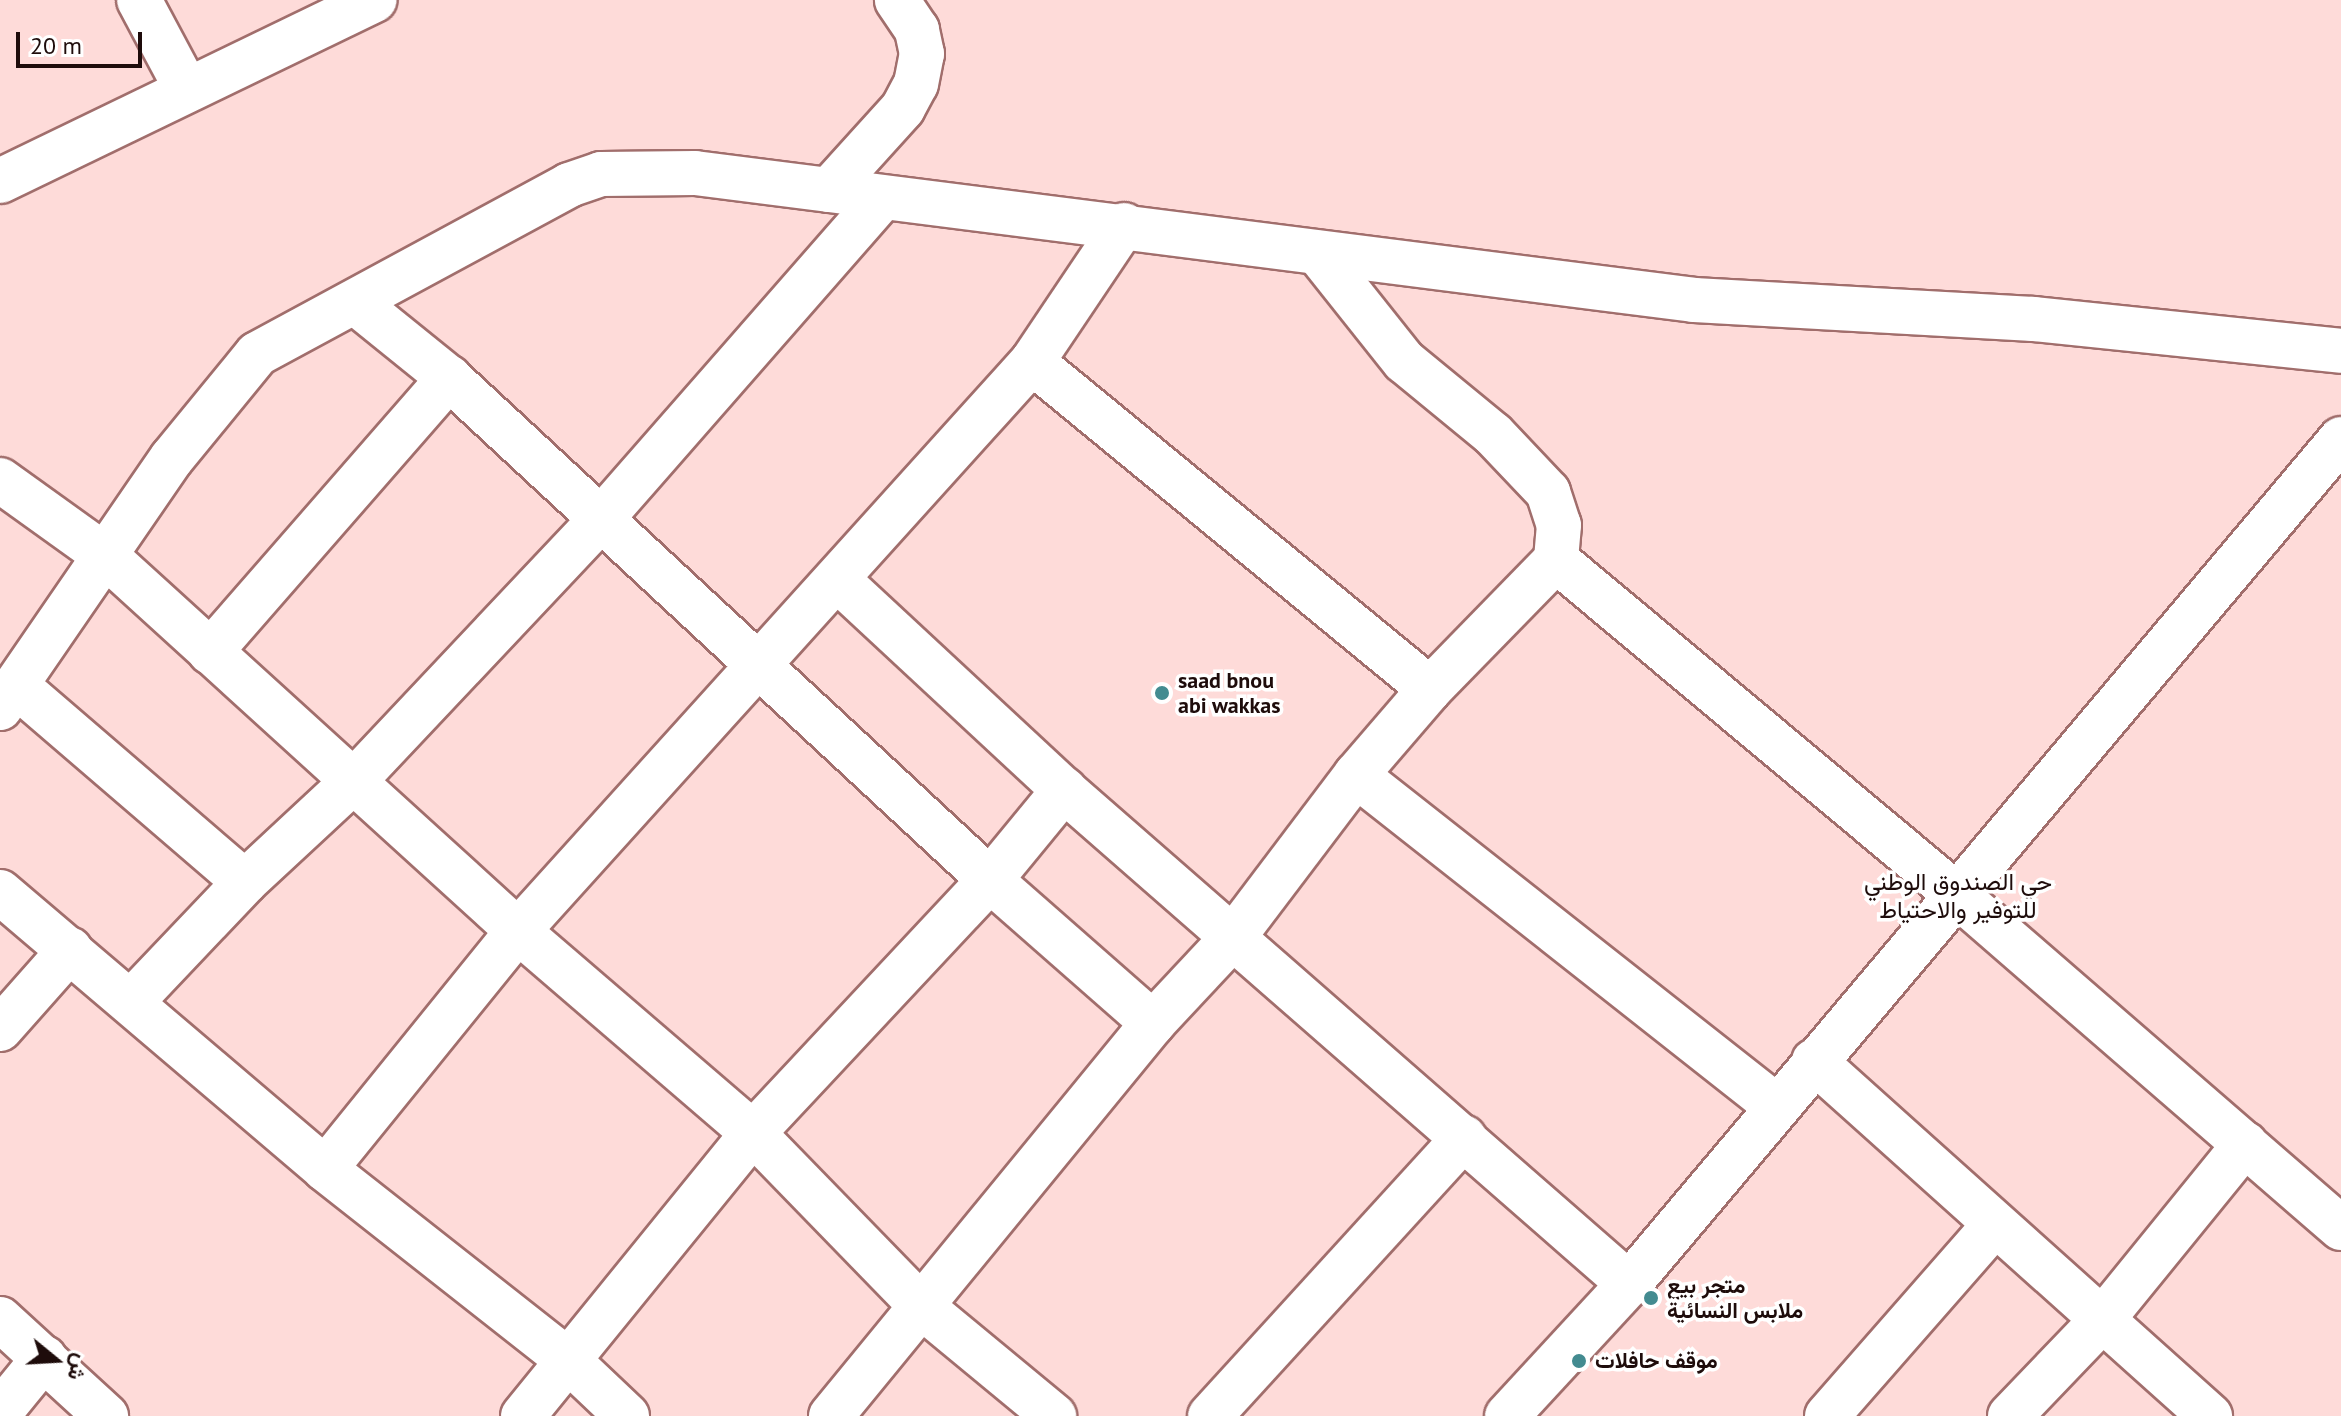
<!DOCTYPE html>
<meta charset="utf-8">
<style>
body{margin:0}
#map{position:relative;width:2341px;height:1416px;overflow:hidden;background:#fedbd9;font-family:"PT Sans",Vazirmatn,sans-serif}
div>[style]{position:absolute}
.roads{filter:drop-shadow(2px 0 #a16e6c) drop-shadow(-2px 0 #a16e6c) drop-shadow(0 2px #a16e6c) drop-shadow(0 -2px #a16e6c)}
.street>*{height:44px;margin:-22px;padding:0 22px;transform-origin:22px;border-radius:22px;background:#fff}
.secondary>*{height:44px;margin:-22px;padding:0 22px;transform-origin:22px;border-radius:22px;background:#fff}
.primary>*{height:44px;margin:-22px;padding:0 22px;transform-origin:22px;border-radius:22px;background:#fff}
.dots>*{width:22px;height:22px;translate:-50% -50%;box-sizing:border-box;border:4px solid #fff;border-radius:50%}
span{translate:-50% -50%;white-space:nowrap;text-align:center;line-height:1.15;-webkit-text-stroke:7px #fff;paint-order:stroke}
.poi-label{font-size:22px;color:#1e0c0b;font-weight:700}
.left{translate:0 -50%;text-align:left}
.neighbourhood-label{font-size:24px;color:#1e0c0b}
.north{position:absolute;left:16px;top:1320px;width:80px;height:80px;-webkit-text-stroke:6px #fff;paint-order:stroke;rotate:108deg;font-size:22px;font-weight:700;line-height:32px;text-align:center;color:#1e0c0b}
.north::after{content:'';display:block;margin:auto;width:28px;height:36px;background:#1e0c0b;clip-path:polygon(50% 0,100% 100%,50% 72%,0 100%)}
.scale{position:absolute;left:16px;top:32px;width:126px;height:36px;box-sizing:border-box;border:4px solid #1e0c0b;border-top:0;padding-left:10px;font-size:24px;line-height:28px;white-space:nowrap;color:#1e0c0b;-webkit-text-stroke:6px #fff;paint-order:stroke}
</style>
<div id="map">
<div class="roads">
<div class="street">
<div style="left:139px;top:0;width:102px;rotate:61.9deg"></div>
<div style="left:829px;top:190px;width:110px;rotate:-47.9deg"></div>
<div style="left:903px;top:108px;width:27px;rotate:-62deg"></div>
<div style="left:916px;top:84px;width:31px;rotate:-79deg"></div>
<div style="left:922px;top:54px;width:25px;rotate:-102deg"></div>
<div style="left:917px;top:30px;width:36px;rotate:-124deg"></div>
<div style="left:1318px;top:253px;width:138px;rotate:51.5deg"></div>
<div style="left:1404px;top:361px;width:115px;rotate:39.4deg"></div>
<div style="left:1493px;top:434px;width:80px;rotate:46.5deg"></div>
<div style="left:1548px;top:492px;width:35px;rotate:72deg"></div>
<div style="left:1559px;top:525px;width:35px;rotate:95deg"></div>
<div style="left:1556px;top:560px;width:524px;rotate:39.89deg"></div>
<div style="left:356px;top:303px;width:119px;rotate:38.9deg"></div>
<div style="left:449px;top:378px;width:738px;rotate:42.86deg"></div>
<div style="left:990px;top:880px;width:217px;rotate:41.3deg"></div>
<div style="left:1032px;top:362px;width:515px;rotate:39.41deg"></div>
<div style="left:0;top:480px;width:132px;rotate:35.7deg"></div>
<div style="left:107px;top:557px;width:556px;rotate:42.3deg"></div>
<div style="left:518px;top:931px;width:310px;rotate:40.7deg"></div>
<div style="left:753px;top:1133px;width:241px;rotate:45.8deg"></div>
<div style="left:921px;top:1306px;width:173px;rotate:39.6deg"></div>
<div style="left:838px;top:580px;width:309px;rotate:42.9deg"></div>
<div style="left:1064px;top:790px;width:751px;rotate:41.16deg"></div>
<div style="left:210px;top:652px;width:364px;rotate:-48.9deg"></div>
<div style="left:18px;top:687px;width:299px;rotate:40.7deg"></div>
<div style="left:0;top:708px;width:303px;rotate:-55.5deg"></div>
<div style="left:172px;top:458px;width:134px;rotate:-50.7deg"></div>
<div style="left:257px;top:354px;width:355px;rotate:-28.4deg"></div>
<div style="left:569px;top:185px;width:34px;rotate:-19deg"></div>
<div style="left:601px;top:174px;width:94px;rotate:-0.6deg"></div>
<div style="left:695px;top:173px;width:1007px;rotate:7.24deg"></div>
<div style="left:1694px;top:300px;width:340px;rotate:3.2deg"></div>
<div style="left:2033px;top:319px;width:310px;rotate:5.9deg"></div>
<div style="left:1356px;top:775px;width:535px;rotate:38.24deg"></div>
<div style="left:0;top:892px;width:427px;rotate:40.4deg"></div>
<div style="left:325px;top:1169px;width:310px;rotate:38.2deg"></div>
<div style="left:569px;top:1361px;width:80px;rotate:43.5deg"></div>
<div style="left:133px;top:1000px;width:163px;rotate:-46.5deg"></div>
<div style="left:245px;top:882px;width:151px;rotate:-42.9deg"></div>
<div style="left:356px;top:779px;width:359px;rotate:-46.7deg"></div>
<div style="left:602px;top:518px;width:424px;rotate:-48.8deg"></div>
<div style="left:0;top:1029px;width:106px;rotate:-48.5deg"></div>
<div style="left:1814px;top:1061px;width:532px;rotate:41.88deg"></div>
<div style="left:325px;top:1169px;width:306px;rotate:-51deg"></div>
<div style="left:518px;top:931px;width:767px;rotate:-47.91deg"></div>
<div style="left:1032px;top:362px;width:165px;rotate:-56.1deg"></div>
<div style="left:0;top:1319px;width:144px;rotate:42.5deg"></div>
<div style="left:0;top:1412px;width:70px;rotate:-50.8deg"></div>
<div style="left:523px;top:1416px;width:365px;rotate:-50.9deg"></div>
<div style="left:753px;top:1133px;width:347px;rotate:-46.9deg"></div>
<div style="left:990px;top:880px;width:117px;rotate:-50.6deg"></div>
<div style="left:831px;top:1416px;width:508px;rotate:-50.67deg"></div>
<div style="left:1153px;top:1023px;width:120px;rotate:-47deg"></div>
<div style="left:1235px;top:935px;width:201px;rotate:-52.9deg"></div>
<div style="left:1356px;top:775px;width:113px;rotate:-49.3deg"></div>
<div style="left:1430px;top:689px;width:180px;rotate:-45.7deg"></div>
<div style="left:1210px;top:1416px;width:377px;rotate:-47.6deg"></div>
<div style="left:1827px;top:1416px;width:255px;rotate:-48.8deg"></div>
<div style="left:2010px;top:1416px;width:133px;rotate:-46.2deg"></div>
<div style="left:2102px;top:1320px;width:227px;rotate:-50.9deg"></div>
</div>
<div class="secondary">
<div style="left:1958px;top:896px;width:507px;rotate:40.92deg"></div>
<div style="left:1507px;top:1416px;width:180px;rotate:-47.3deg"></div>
<div style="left:1629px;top:1284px;width:1105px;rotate:-49.88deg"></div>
</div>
<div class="primary">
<div style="left:0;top:181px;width:416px;rotate:-25.8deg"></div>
</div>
</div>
<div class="dots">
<div style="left:1162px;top:693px;background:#438b90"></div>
<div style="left:1651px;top:1298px;background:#438b90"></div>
<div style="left:1579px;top:1361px;background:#438b90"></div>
</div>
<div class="poi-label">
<span class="left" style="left:1178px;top:693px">saad bnou<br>abi wakkas</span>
<span class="left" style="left:1667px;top:1298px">متجر بيع<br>ملابس النسائية</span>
<span class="left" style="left:1595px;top:1361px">موقف حافلات</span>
</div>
<div class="neighbourhood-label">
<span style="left:1958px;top:896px">حي الصندوق الوطني<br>للتوفير والاحتياط</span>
</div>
<div class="north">ش</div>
<div class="scale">20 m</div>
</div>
